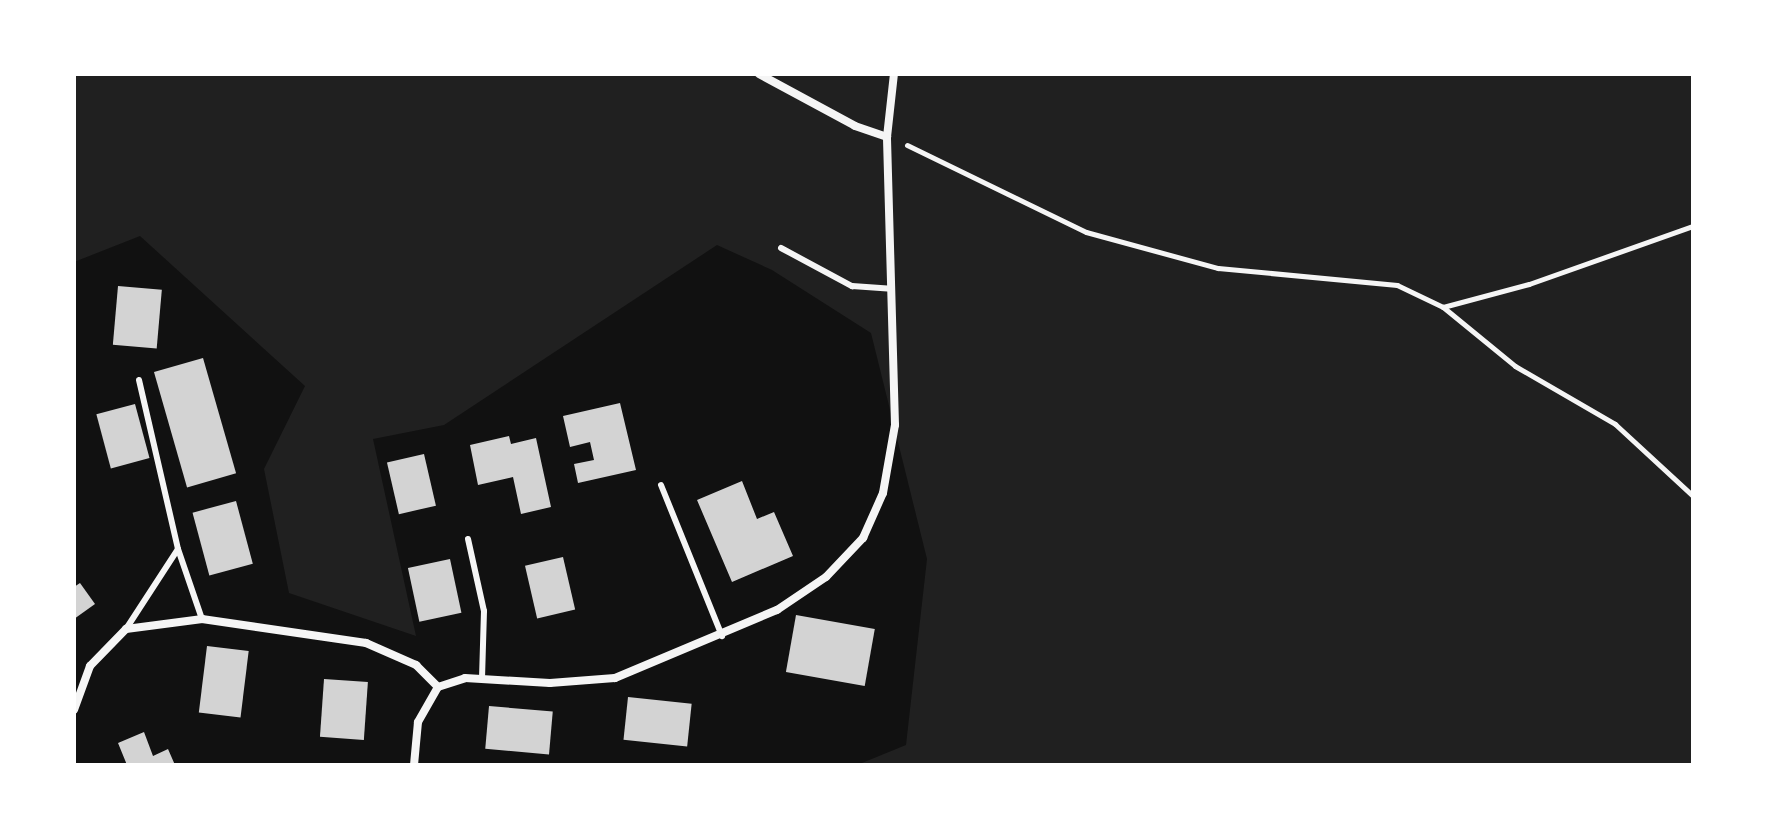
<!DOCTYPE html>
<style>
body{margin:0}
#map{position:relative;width:1767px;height:839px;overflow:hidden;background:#111;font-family:Spectral,serif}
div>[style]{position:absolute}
.green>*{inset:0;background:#202020}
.building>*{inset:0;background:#d3d3d3;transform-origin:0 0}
.path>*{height:5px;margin:-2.5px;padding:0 2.5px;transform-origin:2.5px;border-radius:2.5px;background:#f5f5f5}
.service>*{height:6px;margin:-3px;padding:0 3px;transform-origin:3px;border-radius:3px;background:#f5f5f5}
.minor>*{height:8px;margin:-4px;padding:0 4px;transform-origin:4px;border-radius:4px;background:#f5f5f5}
span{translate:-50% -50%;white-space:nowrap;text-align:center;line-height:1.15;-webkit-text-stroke:8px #fff;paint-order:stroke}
.frame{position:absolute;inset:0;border:76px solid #fff;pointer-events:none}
</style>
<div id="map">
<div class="green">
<div style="clip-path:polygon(74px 74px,1693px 74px,1693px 765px,857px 765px,906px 745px,927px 559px,871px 333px,772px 270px,717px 245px,444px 425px,373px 439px,416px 636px,289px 593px,264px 469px,305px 386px,140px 236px,74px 262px)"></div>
</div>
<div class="building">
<div style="left:118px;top:286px;width:44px;height:59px;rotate:5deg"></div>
<div style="left:203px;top:358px;width:120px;height:51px;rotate:74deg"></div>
<div style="clip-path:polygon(620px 403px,636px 470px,578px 483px,574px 464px,594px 460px,590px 442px,570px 447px,563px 416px)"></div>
<div style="left:135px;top:404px;width:56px;height:40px;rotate:75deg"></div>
<div style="clip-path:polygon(509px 436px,511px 444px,536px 438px,551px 507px,521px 514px,513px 477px,478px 485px,470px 445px)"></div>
<div style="left:424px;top:454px;width:53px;height:38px;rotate:77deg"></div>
<div style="clip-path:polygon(742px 481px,757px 519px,774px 512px,793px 556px,732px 582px,697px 500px)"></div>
<div style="left:236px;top:501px;width:65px;height:45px;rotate:75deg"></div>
<div style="left:563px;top:557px;width:54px;height:39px;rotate:77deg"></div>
<div style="left:450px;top:559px;width:55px;height:43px;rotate:78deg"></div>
<div style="clip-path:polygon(80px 583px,95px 604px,74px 619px,74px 587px)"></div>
<div style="left:796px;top:615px;width:80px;height:58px;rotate:10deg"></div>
<div style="left:207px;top:646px;width:42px;height:67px;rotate:7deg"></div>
<div style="left:324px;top:679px;width:44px;height:58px;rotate:4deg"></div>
<div style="left:628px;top:697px;width:64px;height:43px;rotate:6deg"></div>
<div style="left:489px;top:706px;width:64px;height:43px;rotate:5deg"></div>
<div style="clip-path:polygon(144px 732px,153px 756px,168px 749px,175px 765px,127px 765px,118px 743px)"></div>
</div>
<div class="path">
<div style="left:907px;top:145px;width:199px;rotate:25.9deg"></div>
<div style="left:1086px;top:232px;width:137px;rotate:15.3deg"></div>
<div style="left:1218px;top:268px;width:180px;rotate:5.4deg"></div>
<div style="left:1397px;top:285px;width:51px;rotate:25.6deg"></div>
<div style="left:1443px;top:307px;width:93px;rotate:39.3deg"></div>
<div style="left:1515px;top:366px;width:116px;rotate:30.1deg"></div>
<div style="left:1615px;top:424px;width:106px;rotate:42.7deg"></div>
<div style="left:1443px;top:307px;width:89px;rotate:-15deg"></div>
<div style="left:1529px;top:284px;width:174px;rotate:-19.5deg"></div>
</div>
<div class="service">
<div style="left:781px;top:248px;width:81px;rotate:28.2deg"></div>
<div style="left:852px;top:286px;width:39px;rotate:4deg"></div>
<div style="left:139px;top:380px;width:173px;rotate:77deg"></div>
<div style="left:178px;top:549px;width:74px;rotate:71.1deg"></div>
<div style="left:661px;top:485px;width:163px;rotate:68deg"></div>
<div style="left:468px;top:539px;width:74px;rotate:77.5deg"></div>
<div style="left:484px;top:611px;width:68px;rotate:91.7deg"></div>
<div style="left:126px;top:629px;width:95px;rotate:-57deg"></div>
</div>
<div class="minor">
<div style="left:759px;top:74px;width:109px;rotate:28.4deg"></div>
<div style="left:855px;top:126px;width:34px;rotate:19deg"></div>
<div style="left:74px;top:710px;width:47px;rotate:-70deg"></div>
<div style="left:90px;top:666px;width:52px;rotate:-45.8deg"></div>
<div style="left:126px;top:629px;width:77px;rotate:-7.5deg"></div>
<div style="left:202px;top:619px;width:166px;rotate:8.3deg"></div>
<div style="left:366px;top:643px;width:55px;rotate:23.7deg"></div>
<div style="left:416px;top:665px;width:31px;rotate:45deg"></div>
<div style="left:414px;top:765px;width:43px;rotate:-84.7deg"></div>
<div style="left:418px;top:722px;width:40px;rotate:-60.3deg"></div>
<div style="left:438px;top:687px;width:28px;rotate:-18deg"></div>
<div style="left:465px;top:678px;width:85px;rotate:3.4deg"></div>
<div style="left:550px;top:683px;width:65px;rotate:-4.4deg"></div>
<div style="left:615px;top:678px;width:176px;rotate:-22.8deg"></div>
<div style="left:777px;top:610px;width:59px;rotate:-34deg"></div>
<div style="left:826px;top:577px;width:54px;rotate:-46.5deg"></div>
<div style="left:863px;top:538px;width:49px;rotate:-66deg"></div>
<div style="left:883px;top:493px;width:69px;rotate:-80deg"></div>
<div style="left:895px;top:425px;width:288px;rotate:-91.6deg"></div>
<div style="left:887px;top:137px;width:63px;rotate:-83.7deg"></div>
</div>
<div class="frame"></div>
</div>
